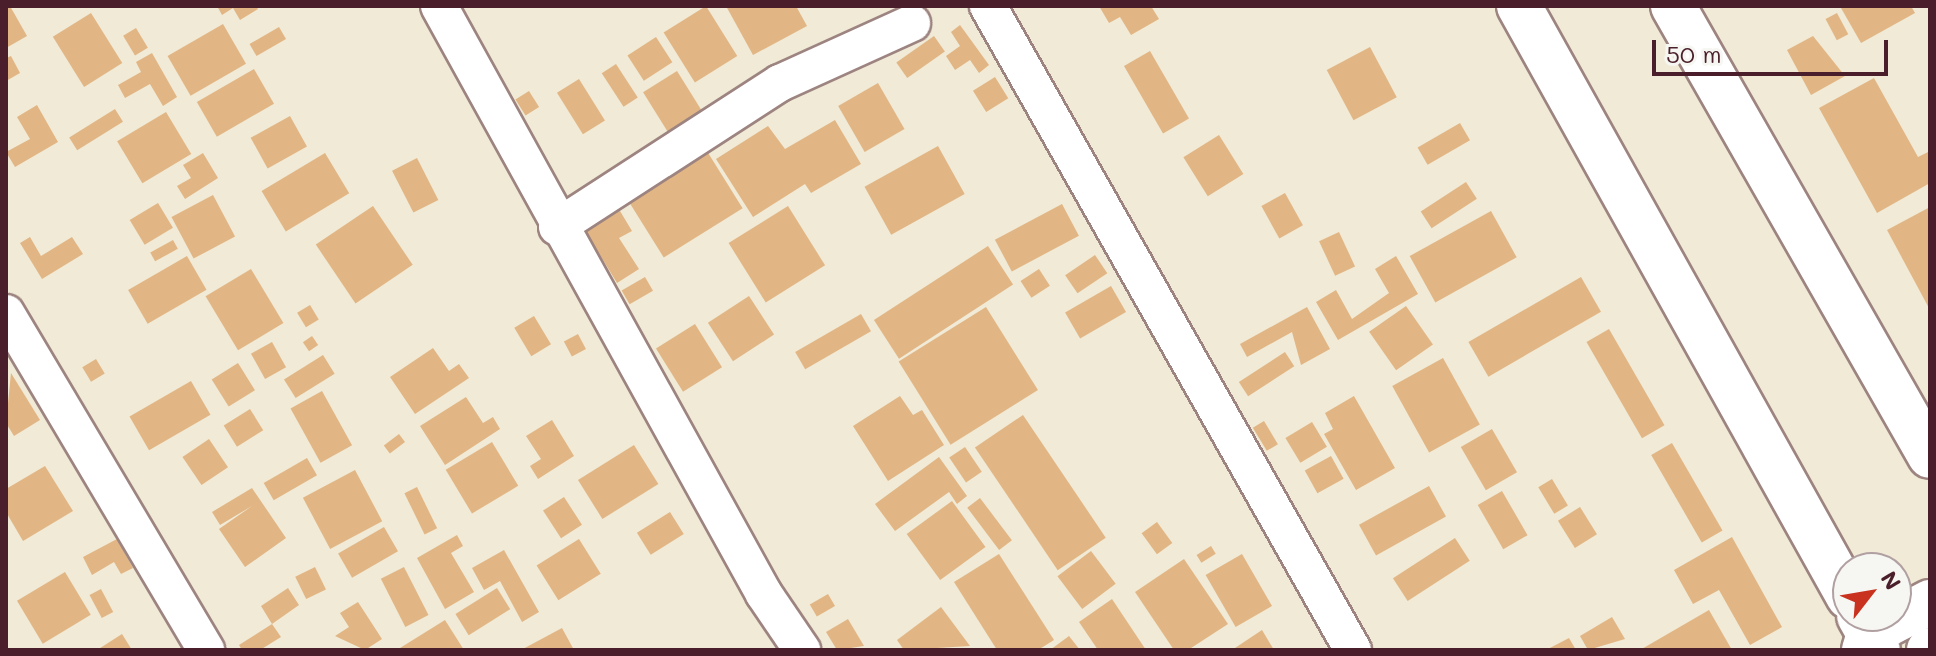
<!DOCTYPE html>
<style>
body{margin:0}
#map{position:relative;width:1936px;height:656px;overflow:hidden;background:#f0ead6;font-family:Mali,sans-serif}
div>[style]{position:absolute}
.building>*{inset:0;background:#e2b684;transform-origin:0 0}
.roads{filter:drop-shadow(2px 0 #9d8480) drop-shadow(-2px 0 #9d8480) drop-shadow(0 2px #9d8480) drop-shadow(0 -2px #9d8480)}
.minor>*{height:36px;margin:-18px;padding:0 18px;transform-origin:18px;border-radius:18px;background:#fff}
.tertiary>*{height:44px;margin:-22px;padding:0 22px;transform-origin:22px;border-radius:22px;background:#fff}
.secondary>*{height:44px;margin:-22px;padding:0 22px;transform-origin:22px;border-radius:22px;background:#fff}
span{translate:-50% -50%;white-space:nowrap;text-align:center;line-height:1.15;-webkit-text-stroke:7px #f6f6f2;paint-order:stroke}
.frame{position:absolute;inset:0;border:8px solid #4a1f2b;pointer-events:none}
.north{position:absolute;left:1832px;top:552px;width:80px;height:80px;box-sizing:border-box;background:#f6f6f2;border:2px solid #b1a0a2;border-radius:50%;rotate:59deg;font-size:22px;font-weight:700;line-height:32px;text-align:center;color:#4a1f2b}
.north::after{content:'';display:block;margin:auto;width:28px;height:36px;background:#c8321e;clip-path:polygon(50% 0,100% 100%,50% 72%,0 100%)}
.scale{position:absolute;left:1652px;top:40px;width:236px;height:36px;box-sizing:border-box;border:4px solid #4a1f2b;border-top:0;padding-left:10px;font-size:24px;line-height:28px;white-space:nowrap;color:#4a1f2b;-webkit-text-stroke:6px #f6f6f2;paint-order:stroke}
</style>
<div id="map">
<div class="building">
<div style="clip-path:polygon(10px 6px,27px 36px,6px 48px,6px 8px)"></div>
<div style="clip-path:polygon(217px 6px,256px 6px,258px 9px,240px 20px,233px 8px,222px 15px)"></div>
<div style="left:706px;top:6px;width:59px;height:50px;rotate:58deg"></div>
<div style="clip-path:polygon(726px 6px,796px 6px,807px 26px,753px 55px)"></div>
<div style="clip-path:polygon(1099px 6px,1151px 6px,1159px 19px,1131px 35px,1120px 17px,1109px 23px)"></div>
<div style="clip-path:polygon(1911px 6px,1915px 13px,1861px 43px,1841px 8px)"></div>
<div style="left:91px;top:13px;width:59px;height:45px;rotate:58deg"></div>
<div style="left:1837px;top:13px;width:24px;height:13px;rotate:62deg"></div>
<div style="left:223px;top:24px;width:46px;height:64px;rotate:60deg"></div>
<div style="clip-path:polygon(960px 25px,989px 65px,979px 73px,970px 60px,955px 70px,946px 56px,960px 46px,951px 32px)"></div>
<div style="left:279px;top:27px;width:14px;height:34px;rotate:60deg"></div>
<div style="left:136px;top:28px;width:23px;height:15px;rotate:59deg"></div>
<div style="left:934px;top:36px;width:19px;height:46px;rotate:55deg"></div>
<div style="clip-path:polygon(1813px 36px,1845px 76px,1811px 95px,1787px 50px)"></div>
<div style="left:656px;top:37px;width:30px;height:34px;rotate:57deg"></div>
<div style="left:1370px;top:47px;width:57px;height:49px;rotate:62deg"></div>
<div style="left:1150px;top:51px;width:78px;height:30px;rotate:60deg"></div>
<div style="clip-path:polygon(152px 53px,177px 97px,163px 106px,150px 84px,125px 98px,118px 85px,141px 72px,136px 62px)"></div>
<div style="clip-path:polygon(11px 56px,20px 73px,6px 81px,6px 58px)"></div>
<div style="left:616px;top:64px;width:40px;height:17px;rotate:57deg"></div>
<div style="left:254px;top:69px;width:40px;height:66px;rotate:60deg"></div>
<div style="left:677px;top:71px;width:58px;height:40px;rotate:58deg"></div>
<div style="left:995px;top:77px;width:25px;height:26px;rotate:58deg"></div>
<div style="clip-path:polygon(1874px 78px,1918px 157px,1930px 151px,1930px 183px,1877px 213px,1819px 108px)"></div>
<div style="left:579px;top:79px;width:49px;height:26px;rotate:58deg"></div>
<div style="left:878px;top:83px;width:53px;height:46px;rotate:60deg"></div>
<div style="left:529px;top:91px;width:19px;height:16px;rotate:58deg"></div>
<div style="clip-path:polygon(37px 105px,58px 142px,15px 167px,6px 152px,30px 139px,17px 117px)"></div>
<div style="left:115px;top:109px;width:15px;height:54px;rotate:58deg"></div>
<div style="left:166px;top:112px;width:49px;height:57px;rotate:59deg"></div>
<div style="left:290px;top:116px;width:35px;height:45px;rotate:61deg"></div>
<div style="clip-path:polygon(835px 120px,861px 164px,811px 193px,805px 184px,753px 217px,716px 159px,768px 126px,785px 149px)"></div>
<div style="left:1460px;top:123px;width:20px;height:49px;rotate:60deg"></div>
<div style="left:1219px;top:135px;width:46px;height:42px;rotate:58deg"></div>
<div style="left:938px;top:146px;width:55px;height:84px;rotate:61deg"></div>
<div style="left:705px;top:148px;width:71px;height:93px;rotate:58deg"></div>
<div style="clip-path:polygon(203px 153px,218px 178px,185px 199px,177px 186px,191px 178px,183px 165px)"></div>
<div style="left:325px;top:153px;width:47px;height:74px;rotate:59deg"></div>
<div style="left:417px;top:158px;width:47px;height:28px;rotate:63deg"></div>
<div style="left:1466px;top:182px;width:20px;height:54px;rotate:57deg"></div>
<div style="left:1285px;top:193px;width:37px;height:27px;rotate:61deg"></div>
<div style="left:213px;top:195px;width:47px;height:47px;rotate:62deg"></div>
<div style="left:158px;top:203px;width:29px;height:33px;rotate:59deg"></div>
<div style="left:1062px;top:204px;width:36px;height:76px;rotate:62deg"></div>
<div style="left:373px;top:206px;width:71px;height:69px;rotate:56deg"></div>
<div style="clip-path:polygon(617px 206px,632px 231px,619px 238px,639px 269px,617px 283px,583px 227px)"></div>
<div style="left:788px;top:206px;width:70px;height:70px;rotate:58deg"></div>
<div style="clip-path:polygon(1930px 207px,1930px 310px,1887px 230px)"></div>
<div style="left:1491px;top:211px;width:53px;height:93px;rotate:61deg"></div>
<div style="left:1339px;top:232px;width:38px;height:22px;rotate:65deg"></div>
<div style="clip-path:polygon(30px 237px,41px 256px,72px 237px,83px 254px,42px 279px,20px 243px)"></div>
<div style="left:173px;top:240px;width:10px;height:26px;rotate:61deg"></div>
<div style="left:988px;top:246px;width:46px;height:136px;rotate:57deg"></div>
<div style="left:1095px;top:255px;width:22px;height:36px;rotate:56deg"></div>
<div style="left:187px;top:256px;width:39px;height:68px;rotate:60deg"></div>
<div style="clip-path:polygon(1396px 256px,1418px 294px,1338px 340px,1316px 302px,1336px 290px,1352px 319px,1389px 293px,1375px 269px)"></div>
<div style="left:251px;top:269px;width:63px;height:53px;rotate:59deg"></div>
<div style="left:1039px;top:269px;width:20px;height:22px;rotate:57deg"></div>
<div style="left:645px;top:277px;width:16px;height:27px;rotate:60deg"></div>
<div style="left:1581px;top:277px;width:40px;height:130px;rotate:60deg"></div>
<div style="left:1111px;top:286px;width:30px;height:53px;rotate:60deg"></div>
<div style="left:749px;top:296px;width:46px;height:49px;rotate:57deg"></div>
<div style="left:310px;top:305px;width:17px;height:15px;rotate:59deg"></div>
<div style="left:1406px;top:306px;width:47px;height:45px;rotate:55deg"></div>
<div style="left:986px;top:307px;width:98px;height:103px;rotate:58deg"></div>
<div style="clip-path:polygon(1307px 307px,1330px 349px,1301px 365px,1292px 332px,1247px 357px,1240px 344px)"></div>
<div style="left:861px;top:314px;width:20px;height:76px;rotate:60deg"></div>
<div style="left:534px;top:316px;width:33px;height:23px;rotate:59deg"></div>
<div style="left:695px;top:324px;width:51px;height:46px;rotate:58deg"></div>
<div style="left:1609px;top:329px;width:111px;height:26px;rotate:60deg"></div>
<div style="left:578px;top:334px;width:17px;height:16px;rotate:62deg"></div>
<div style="left:312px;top:336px;width:11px;height:11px;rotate:56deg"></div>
<div style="left:272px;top:342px;width:29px;height:24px;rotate:61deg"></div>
<div style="clip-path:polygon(433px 348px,449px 371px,459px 364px,469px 378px,415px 414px,390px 377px)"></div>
<div style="left:1285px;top:352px;width:17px;height:55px;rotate:57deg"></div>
<div style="left:323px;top:355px;width:22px;height:46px;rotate:58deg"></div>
<div style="left:1443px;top:358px;width:76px;height:58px;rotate:61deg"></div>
<div style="left:96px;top:359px;width:17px;height:16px;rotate:59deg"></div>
<div style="left:238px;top:363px;width:32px;height:31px;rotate:58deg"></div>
<div style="clip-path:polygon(11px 373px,40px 420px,14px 436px,6px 423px)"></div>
<div style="left:191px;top:381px;width:39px;height:71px;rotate:60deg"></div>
<div style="left:322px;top:391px;width:62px;height:36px;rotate:61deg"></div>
<div style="clip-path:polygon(900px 396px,913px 415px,922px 410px,944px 445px,888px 481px,853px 426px)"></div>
<div style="clip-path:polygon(1354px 396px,1395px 468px,1356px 490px,1324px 434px,1333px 429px,1325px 413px)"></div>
<div style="clip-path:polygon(466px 397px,483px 423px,493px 417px,500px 429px,445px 465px,420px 426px)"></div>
<div style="left:250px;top:409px;width:25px;height:31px;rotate:58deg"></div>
<div style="left:1023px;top:415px;width:148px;height:58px;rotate:56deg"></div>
<div style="clip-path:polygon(552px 420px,574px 456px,538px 479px,530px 466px,541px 459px,526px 436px)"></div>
<div style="left:1264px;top:421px;width:27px;height:13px;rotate:59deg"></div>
<div style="left:1312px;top:422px;width:29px;height:31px;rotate:59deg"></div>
<div style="left:1492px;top:429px;width:50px;height:36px;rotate:60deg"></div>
<div style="left:399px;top:434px;width:10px;height:19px;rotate:53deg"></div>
<div style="left:209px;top:439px;width:34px;height:32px;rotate:56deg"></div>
<div style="left:492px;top:442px;width:51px;height:54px;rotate:59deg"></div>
<div style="left:1672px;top:443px;width:101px;height:24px;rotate:60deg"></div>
<div style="left:634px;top:445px;width:46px;height:66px;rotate:58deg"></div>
<div style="left:965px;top:447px;width:30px;height:19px;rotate:56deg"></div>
<div style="left:1331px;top:456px;width:26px;height:30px;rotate:61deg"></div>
<div style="clip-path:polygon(939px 457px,967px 496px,957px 504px,949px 492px,895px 531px,875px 504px)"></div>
<div style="left:307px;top:458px;width:20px;height:50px;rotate:60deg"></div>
<div style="clip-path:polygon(45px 466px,73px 511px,23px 541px,6px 512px,6px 489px)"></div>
<div style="left:355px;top:470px;width:58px;height:59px;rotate:62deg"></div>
<div style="left:1552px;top:479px;width:31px;height:16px;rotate:59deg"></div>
<div style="left:1429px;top:486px;width:35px;height:80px;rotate:61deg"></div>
<div style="left:417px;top:487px;width:46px;height:14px;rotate:64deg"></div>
<div style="clip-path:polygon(252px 488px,286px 538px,245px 567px,219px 529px,252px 506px,220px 525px,212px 512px)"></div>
<div style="left:1502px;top:491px;width:51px;height:28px;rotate:60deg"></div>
<div style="left:564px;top:497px;width:33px;height:25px;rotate:57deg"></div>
<div style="left:980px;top:498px;width:53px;height:16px;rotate:53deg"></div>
<div style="left:952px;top:501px;width:57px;height:56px;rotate:54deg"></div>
<div style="left:1580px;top:507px;width:32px;height:26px;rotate:58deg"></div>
<div style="left:670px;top:512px;width:26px;height:39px;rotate:58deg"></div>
<div style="left:1157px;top:522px;width:26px;height:19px;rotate:54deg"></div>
<div style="left:384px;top:527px;width:28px;height:53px;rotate:60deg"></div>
<div style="clip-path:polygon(457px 535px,463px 546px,451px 553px,474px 592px,445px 609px,417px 558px)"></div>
<div style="clip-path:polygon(1732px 537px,1782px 627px,1750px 645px,1719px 590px,1693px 604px,1674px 570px)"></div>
<div style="left:1455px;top:538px;width:27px;height:74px;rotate:57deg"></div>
<div style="clip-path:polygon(117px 539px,133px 568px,121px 574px,114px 562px,92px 575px,83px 557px)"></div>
<div style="left:579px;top:539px;width:41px;height:50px;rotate:58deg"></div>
<div style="left:1211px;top:546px;width:9px;height:17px;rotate:58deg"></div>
<div style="clip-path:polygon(504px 550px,539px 612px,522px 622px,500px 581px,484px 590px,472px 568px)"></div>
<div style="left:1091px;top:551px;width:41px;height:42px;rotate:53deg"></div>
<div style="clip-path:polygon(999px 554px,1054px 640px,1038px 650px,997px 650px,954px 582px)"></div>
<div style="left:1242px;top:554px;width:60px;height:42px;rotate:60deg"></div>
<div style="clip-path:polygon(1184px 559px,1228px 624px,1188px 650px,1174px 650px,1135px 592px)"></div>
<div style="left:315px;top:567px;width:25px;height:22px;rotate:64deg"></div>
<div style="left:404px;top:567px;width:54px;height:26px;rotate:63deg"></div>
<div style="left:65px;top:572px;width:50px;height:56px;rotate:59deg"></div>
<div style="clip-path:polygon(288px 588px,299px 605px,272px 624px,281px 637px,260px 650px,242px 650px,239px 645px,272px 624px,261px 606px)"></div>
<div style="left:497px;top:588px;width:25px;height:49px;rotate:58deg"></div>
<div style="left:101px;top:589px;width:26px;height:13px;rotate:62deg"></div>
<div style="left:828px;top:594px;width:14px;height:21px;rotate:60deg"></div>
<div style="clip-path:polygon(1112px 599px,1146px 650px,1098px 650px,1079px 622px)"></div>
<div style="clip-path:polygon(358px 602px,382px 639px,365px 650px,335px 636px,349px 627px,340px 613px)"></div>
<div style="clip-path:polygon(941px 607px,970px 646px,904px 650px,897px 640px)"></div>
<div style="clip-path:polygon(1709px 610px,1732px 650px,1640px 650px)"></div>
<div style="clip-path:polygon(1612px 617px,1625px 639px,1588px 650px,1580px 636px)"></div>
<div style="clip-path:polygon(848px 619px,864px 646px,837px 650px,826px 632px)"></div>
<div style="clip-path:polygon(445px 620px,464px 650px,401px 650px,400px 648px)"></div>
<div style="clip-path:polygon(562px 628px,574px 650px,521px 650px)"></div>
<div style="clip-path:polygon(1262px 630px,1274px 650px,1232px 650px)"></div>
<div style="clip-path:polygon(122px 634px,132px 650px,97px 650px)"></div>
<div style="clip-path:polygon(1069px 636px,1080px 650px,1050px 650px)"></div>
<div style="clip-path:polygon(1569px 638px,1576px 650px,1546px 650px)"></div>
</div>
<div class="roads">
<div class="minor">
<div style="left:439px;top:6px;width:672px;rotate:61.07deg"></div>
<div style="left:764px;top:594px;width:68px;rotate:55.8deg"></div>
<div style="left:988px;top:6px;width:740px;rotate:60.46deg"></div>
<div style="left:557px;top:227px;width:265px;rotate:-32.9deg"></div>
<div style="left:780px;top:83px;width:145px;rotate:-24.4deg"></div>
<div style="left:6px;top:313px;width:392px;rotate:59.3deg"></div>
</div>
<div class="tertiary">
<div style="left:1864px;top:650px;width:17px;rotate:-73deg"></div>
<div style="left:1869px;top:634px;width:69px;rotate:-27.7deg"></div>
<div style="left:1929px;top:650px;width:1px"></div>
</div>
<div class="secondary">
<div style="left:1519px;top:6px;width:676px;rotate:60.85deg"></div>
<div style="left:1673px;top:6px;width:518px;rotate:60.27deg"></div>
<div style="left:1859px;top:616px;width:39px;rotate:61deg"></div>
</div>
</div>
<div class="frame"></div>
<div class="north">N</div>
<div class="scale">50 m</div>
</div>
